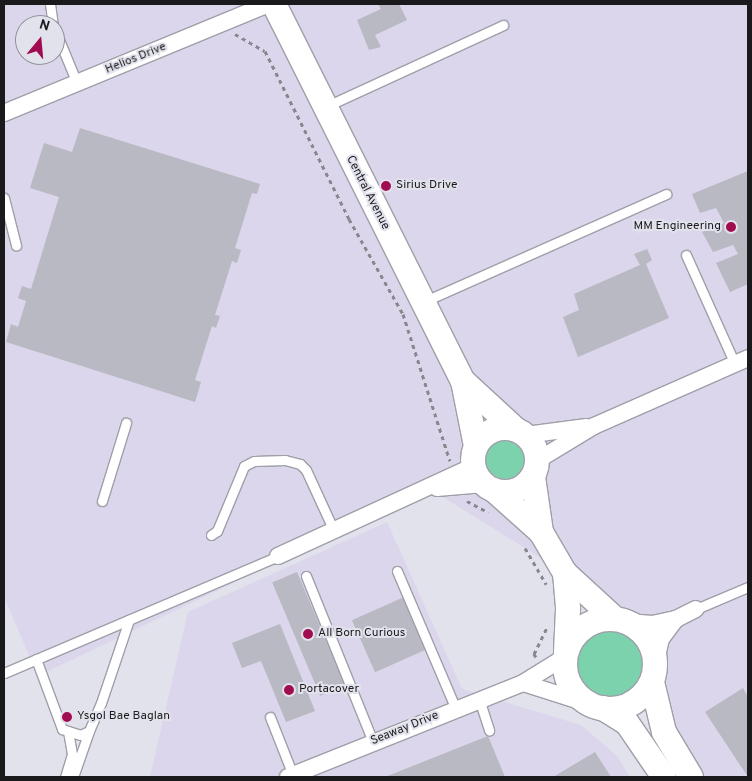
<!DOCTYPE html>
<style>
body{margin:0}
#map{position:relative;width:752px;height:781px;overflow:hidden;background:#e2e2ec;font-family:Overpass,sans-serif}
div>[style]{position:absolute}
.industrial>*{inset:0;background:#dbd6eb}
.green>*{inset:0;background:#7dd2ae}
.round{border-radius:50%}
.building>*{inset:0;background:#b8b9c2;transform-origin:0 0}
.path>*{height:3px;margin-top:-1.5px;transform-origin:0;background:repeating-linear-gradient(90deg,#87878e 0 4px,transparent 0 8px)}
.roads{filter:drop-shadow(1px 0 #9e9fa8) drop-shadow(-1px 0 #9e9fa8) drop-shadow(0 1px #9e9fa8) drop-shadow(0 -1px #9e9fa8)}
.lane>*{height:9px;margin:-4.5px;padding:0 4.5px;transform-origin:4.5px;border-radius:4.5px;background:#fff}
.street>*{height:16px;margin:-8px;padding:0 8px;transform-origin:8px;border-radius:8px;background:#fff}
.secondary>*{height:24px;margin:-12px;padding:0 12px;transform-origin:12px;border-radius:12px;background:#fff}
.secondary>.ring{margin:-12px;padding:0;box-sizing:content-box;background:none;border:24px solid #fff;border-radius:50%}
.dots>*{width:14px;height:14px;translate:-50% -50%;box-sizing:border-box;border:2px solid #e2e2ec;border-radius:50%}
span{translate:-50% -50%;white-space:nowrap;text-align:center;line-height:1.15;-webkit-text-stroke:4px #e2e2ec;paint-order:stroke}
.street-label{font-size:12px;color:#1a1a1d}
.poi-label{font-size:12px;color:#1a1a1d}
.left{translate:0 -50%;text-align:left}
.right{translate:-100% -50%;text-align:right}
.frame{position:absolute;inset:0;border:5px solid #1a1a1d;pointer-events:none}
.north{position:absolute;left:15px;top:15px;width:50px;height:50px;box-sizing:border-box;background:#e2e2ec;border:1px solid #929299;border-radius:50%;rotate:17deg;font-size:14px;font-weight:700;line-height:20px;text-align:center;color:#1a1a1d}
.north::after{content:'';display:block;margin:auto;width:18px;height:22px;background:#a10c50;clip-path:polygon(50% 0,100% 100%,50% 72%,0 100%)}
</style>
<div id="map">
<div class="industrial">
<div style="clip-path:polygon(evenodd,4px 4px,748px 4px,748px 777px,695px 777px,565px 573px,430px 489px,38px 676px,4px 597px,4px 4px,25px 25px,55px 25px,55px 55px,25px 55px,25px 25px)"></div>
<div style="clip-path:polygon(387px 522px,462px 689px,581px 725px,617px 756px,630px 777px,150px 777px,188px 612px)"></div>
</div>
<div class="green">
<div class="round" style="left:485px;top:437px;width:42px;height:42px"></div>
<div class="round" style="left:575px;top:628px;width:70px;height:70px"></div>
</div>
<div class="building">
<div style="clip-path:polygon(378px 4px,399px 4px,407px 20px,375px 35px,381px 47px,369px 50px,357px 20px,381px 9px)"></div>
<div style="clip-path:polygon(80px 128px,260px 184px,257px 194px,252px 193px,235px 248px,241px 250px,237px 263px,232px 261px,215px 315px,220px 316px,216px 328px,212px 326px,195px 380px,201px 382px,195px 402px,6px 342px,11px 324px,18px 327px,26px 301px,18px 298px,22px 286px,31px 289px,59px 197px,30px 188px,44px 143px,72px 152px)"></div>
<div style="clip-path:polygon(748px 171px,748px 284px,730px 292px,716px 263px,738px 254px,733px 245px,713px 252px,702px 232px,724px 223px,716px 208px,700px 213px,692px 194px)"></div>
<div style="clip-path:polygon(647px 249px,652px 260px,646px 264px,669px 318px,578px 357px,563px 317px,579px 310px,574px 294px,640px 265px,634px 254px)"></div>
<div style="left:297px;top:572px;width:123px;height:27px;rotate:67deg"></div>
<div style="left:404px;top:597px;width:57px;height:57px;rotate:66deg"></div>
<div style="clip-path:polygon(280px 624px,315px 711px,286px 722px,261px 661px,242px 668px,232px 643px)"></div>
<div style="clip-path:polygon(743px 688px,748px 697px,748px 777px,705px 712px)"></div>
<div style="clip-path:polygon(488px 736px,505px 777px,385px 777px)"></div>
<div style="clip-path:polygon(595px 752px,611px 777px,553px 777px)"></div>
</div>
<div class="path">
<div style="left:235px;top:34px;width:34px;rotate:30deg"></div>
<div style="left:265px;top:51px;width:188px;rotate:63.4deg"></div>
<div style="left:349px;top:219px;width:109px;rotate:60.4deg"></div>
<div style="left:403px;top:314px;width:154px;rotate:72.3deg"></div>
<div style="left:467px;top:501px;width:24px;rotate:28deg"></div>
<div style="left:525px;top:548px;width:42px;rotate:59.7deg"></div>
<div style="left:536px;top:657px;width:4px;rotate:-124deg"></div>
<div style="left:534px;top:654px;width:30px;rotate:-64deg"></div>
</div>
<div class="roads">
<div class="lane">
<div style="left:50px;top:4px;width:21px;rotate:82deg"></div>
<div style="left:55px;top:30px;width:57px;rotate:67.5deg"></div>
<div style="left:327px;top:106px;width:194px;rotate:-24.7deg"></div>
<div style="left:4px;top:198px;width:49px;rotate:75.7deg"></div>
<div style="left:686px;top:255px;width:120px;rotate:65.8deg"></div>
<div style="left:425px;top:301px;width:264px;rotate:-23.9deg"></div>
<div style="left:102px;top:501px;width:82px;rotate:-72.9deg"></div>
<div style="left:211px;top:535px;width:7px;rotate:-34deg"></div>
<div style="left:217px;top:531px;width:70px;rotate:-67.4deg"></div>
<div style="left:244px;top:466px;width:11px;rotate:-27deg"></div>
<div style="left:254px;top:461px;width:31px;rotate:-2deg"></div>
<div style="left:285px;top:460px;width:16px;rotate:15deg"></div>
<div style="left:300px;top:464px;width:8px;rotate:45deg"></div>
<div style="left:306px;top:470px;width:67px;rotate:65.3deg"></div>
<div style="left:397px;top:571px;width:150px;rotate:66.9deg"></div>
<div style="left:306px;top:576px;width:179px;rotate:68deg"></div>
<div style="left:696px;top:609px;width:56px;rotate:-22.9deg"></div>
<div style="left:36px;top:659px;width:75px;rotate:69.6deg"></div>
<div style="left:62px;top:729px;width:19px;rotate:18deg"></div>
<div style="left:80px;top:735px;width:10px;rotate:-24deg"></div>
<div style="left:89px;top:731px;width:30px;rotate:-67deg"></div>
<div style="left:101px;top:703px;width:88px;rotate:-71.4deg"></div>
<div style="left:4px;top:673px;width:298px;rotate:-23.1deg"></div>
<div style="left:479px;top:699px;width:33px;rotate:72deg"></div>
<div style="left:270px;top:717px;width:62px;rotate:68.4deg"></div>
<div style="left:65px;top:777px;width:24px;rotate:-73deg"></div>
<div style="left:72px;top:754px;width:23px;rotate:-100deg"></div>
<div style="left:73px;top:777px;width:49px;rotate:-70.8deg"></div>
</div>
<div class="street">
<div style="left:4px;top:113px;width:286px;rotate:-22.4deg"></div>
<div style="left:526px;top:435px;width:61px;rotate:-7.6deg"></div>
<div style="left:538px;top:460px;width:66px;rotate:-31.3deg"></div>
<div style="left:594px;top:426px;width:168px;rotate:-23.8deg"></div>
<div style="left:437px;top:488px;width:47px;rotate:-4.9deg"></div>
<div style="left:278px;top:556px;width:216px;rotate:-24.7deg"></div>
<div style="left:676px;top:619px;width:22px;rotate:-27deg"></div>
<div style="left:628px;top:622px;width:24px;rotate:5deg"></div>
<div style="left:652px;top:624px;width:25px;rotate:-12deg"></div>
<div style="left:676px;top:619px;width:25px;rotate:127deg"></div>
<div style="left:661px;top:639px;width:28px;rotate:103deg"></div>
<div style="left:565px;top:657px;width:49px;rotate:148.2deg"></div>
<div style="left:523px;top:683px;width:69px;rotate:17.7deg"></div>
<div style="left:288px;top:777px;width:253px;rotate:-21.8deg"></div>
</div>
<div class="secondary">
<div style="left:274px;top:4px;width:422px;rotate:63.4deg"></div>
<div style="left:463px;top:381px;width:66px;rotate:78.7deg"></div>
<div style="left:463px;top:381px;width:71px;rotate:42.7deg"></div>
<div class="ring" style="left:473px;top:428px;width:40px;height:40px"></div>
<div style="left:533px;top:477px;width:56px;rotate:81.7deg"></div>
<div style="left:541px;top:532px;width:48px;rotate:59.7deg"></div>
<div style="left:565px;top:573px;width:67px;rotate:42.6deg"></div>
<div style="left:494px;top:490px;width:63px;rotate:41.8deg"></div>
<div style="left:565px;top:573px;width:36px;rotate:85deg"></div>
<div style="left:568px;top:609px;width:42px;rotate:92.7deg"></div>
<div class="ring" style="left:565px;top:619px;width:66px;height:66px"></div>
<div style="left:652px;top:682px;width:51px;rotate:76.5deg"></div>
<div style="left:664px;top:732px;width:52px;rotate:59deg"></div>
<div style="left:603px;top:708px;width:28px;rotate:32deg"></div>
<div style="left:627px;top:723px;width:65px;rotate:55.6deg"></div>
</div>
</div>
<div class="dots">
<div style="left:386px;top:186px;background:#a10c50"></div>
<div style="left:731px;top:227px;background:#a10c50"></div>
<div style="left:308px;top:634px;background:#a10c50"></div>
<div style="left:289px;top:690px;background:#a10c50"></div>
<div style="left:67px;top:717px;background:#a10c50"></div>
</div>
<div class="street-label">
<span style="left:136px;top:59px;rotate:-22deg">Helios Drive</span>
<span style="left:367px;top:193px;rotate:63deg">Central Avenue</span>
<span style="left:405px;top:729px;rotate:-22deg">Seaway Drive</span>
</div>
<div class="poi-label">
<span class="left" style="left:396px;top:186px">Sirius Drive</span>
<span class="right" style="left:721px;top:227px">MM Engineering</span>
<span class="left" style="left:318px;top:634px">All Born Curious</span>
<span class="left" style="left:299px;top:690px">Portacover</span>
<span class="left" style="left:77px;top:717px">Ysgol Bae Baglan</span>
</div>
<div class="frame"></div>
<div class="north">N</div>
</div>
